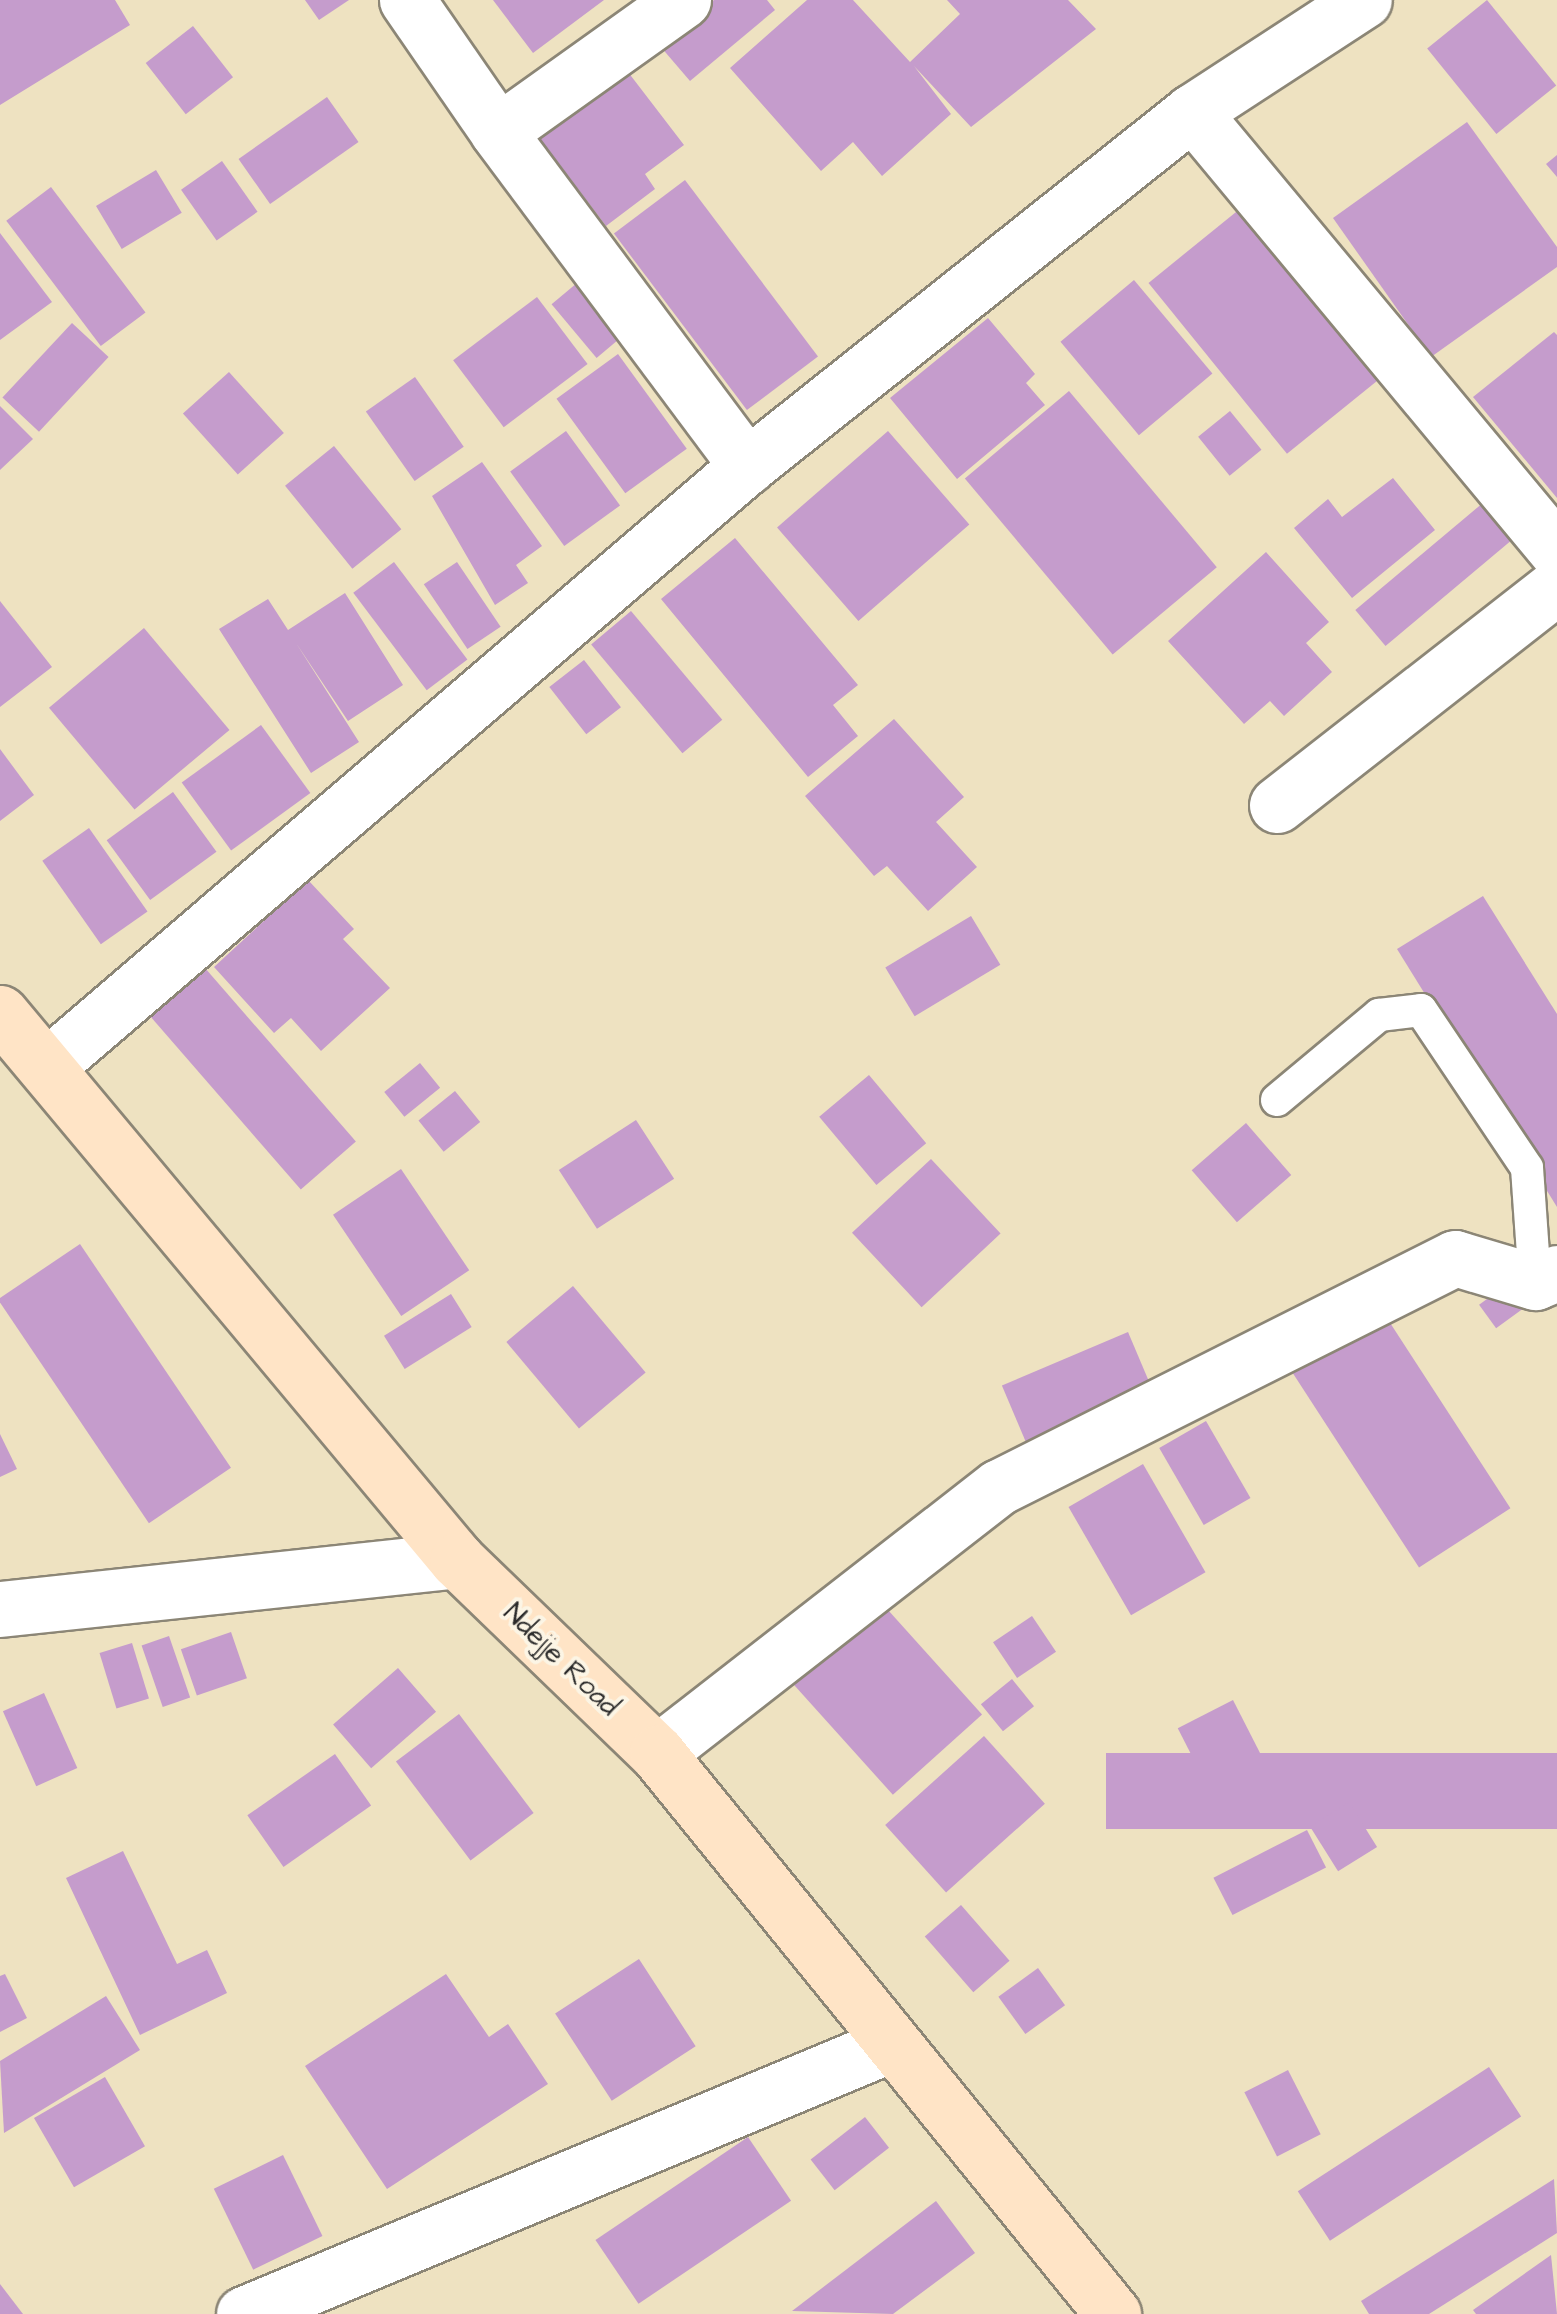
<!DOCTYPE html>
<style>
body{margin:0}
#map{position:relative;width:1557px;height:2314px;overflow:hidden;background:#eee2c1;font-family:"Architects Daughter",sans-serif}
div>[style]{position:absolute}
.building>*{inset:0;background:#c59ccc;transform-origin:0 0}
.roads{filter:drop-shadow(2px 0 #8c8676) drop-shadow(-2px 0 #8c8676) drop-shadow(0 2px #8c8676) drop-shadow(0 -2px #8c8676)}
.lane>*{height:32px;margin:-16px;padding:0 16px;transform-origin:16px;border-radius:16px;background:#fff}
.street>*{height:55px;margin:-27.5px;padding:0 27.5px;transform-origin:27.5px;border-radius:27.5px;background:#fff}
.secondary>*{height:55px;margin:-27.5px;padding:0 27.5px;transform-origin:27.5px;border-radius:27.5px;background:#ffe4c6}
span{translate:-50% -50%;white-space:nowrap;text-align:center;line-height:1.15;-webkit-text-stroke:8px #fcf5e5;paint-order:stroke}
.street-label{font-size:28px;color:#2b2b2b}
</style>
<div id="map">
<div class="building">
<div style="clip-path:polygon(0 0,115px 0,130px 25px,0 105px)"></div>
<div style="clip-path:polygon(305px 0,349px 0,319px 20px)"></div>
<div style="clip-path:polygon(493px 0,604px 0,533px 53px)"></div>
<div style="clip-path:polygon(714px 0,767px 0,775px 10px,690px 81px,660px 46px)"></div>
<div style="clip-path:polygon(807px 0,853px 0,910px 62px,960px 14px,947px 0,1068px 0,1096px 29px,971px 127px,914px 66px,951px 114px,882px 176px,853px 142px,821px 171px,730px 68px)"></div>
<div style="left:1487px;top:0;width:110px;height:77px;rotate:51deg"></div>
<div style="left:193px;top:26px;width:65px;height:60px;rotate:52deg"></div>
<div style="clip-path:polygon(628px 72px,684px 145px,645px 174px,655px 189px,606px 226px,540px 139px)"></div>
<div style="left:327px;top:97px;width:55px;height:108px;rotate:55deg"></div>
<div style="clip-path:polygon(1467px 122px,1557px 247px,1557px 267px,1431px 357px,1333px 218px)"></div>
<div style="clip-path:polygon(1557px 155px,1557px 177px,1546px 164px)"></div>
<div style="left:222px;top:161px;width:62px;height:50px;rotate:55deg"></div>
<div style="left:156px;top:170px;width:50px;height:70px;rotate:59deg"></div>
<div style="left:685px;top:180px;width:221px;height:89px;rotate:53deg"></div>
<div style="left:51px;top:187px;width:157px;height:56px;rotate:53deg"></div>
<div style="left:1241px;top:208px;width:220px;height:119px;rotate:51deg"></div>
<div style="clip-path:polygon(0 233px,52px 302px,0 340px)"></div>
<div style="left:583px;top:278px;width:70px;height:41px;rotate:50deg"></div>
<div style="left:1134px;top:280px;width:122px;height:96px;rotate:50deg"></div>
<div style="left:537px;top:297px;width:84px;height:105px;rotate:53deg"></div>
<div style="clip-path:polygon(988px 318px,1035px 374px,1026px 383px,1045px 405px,957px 479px,890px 398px)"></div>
<div style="left:72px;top:323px;width:50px;height:102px;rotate:43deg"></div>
<div style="clip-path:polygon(1554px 332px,1557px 335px,1557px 498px,1473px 397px)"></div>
<div style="left:618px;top:354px;width:117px;height:76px;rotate:54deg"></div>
<div style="left:229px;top:372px;width:82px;height:62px;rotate:48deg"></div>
<div style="left:415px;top:377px;width:85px;height:60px;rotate:55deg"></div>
<div style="left:1069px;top:391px;width:230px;height:136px;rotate:50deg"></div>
<div style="clip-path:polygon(0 406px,33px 439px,0 470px)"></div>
<div style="left:1230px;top:411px;width:50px;height:41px;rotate:51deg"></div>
<div style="left:566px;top:431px;width:92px;height:69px;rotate:54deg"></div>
<div style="left:888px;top:431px;width:124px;height:147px;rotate:49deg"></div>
<div style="left:334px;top:446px;width:107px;height:63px;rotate:51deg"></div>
<div style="clip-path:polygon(482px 462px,542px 546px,516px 565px,528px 583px,495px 605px,432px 496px)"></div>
<div style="clip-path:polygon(1393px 478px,1435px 530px,1352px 598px,1294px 528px,1328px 499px,1342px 517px)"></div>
<div style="left:1484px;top:502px;width:47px;height:168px;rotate:50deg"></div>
<div style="clip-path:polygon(735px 538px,858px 685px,833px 705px,858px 736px,808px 777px,661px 599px)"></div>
<div style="clip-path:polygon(1266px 552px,1329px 622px,1306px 643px,1332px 672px,1284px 716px,1270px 701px,1244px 724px,1168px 641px)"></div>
<div style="left:394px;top:562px;width:122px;height:51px;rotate:53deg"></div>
<div style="left:457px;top:562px;width:78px;height:40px;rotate:56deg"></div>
<div style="clip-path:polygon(345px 593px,403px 685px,348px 721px,296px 643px,359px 742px,311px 773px,219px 629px,268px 599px,288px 630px)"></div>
<div style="clip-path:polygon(0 601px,52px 667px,0 707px)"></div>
<div style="left:631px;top:611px;width:142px;height:52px;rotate:50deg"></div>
<div style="left:144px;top:628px;width:133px;height:124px;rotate:50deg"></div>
<div style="left:584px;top:660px;width:60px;height:44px;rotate:52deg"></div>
<div style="clip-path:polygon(894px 719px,964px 797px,936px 822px,977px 867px,928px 911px,887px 866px,874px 876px,805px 796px)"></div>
<div style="left:261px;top:725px;width:84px;height:98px;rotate:54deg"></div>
<div style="clip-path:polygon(0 749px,34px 795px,0 821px)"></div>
<div style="left:173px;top:792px;width:74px;height:82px;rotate:54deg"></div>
<div style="left:89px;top:828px;width:102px;height:57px;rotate:55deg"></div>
<div style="clip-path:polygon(308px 880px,354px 929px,343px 939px,390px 988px,321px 1051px,291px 1018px,274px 1033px,214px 967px)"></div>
<div style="clip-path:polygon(1483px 896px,1557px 1014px,1557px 1207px,1397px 949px)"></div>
<div style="left:971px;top:916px;width:57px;height:100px;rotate:59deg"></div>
<div style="left:205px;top:968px;width:230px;height:73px;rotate:49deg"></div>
<div style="left:420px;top:1063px;width:32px;height:46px;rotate:51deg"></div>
<div style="left:869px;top:1075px;width:89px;height:65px;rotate:50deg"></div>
<div style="left:455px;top:1091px;width:40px;height:47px;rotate:51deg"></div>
<div style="left:636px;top:1120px;width:70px;height:92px;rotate:57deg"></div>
<div style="left:1246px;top:1123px;width:69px;height:72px;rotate:49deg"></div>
<div style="left:931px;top:1159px;width:102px;height:108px;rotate:47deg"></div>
<div style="left:401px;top:1169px;width:122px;height:82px;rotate:56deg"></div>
<div style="left:80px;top:1244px;width:270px;height:99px;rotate:56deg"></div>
<div style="left:1509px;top:1283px;width:29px;height:37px;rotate:54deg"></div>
<div style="left:573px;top:1286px;width:113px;height:87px;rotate:50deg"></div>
<div style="left:451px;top:1294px;width:39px;height:79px;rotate:58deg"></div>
<div style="left:1383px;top:1312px;width:234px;height:109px;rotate:57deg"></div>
<div style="left:1128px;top:1332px;width:67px;height:137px;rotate:67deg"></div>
<div style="left:1206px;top:1421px;width:89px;height:54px;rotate:60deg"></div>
<div style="clip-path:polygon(0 1434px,17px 1469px,0 1477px)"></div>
<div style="left:1143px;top:1464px;width:125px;height:86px;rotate:60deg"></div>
<div style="left:879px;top:1600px;width:154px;height:120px;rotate:48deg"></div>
<div style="left:1032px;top:1616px;width:43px;height:47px;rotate:56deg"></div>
<div style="left:231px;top:1632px;width:49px;height:53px;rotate:71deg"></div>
<div style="left:169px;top:1636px;width:65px;height:29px;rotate:71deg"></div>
<div style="left:132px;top:1643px;width:58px;height:34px;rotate:73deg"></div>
<div style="left:398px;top:1668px;width:58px;height:86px;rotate:49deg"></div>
<div style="left:1012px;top:1679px;width:35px;height:40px;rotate:51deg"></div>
<div style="left:44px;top:1693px;width:82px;height:45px;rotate:66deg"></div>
<div style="left:1233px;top:1700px;width:97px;height:62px;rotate:63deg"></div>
<div style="left:459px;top:1714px;width:124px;height:79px;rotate:53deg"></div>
<div style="left:984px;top:1736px;width:91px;height:133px;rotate:48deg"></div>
<div style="left:1557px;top:1753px;width:76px;height:451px;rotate:90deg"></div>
<div style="left:335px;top:1754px;width:63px;height:107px;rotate:55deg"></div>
<div style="left:1349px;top:1802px;width:53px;height:46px;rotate:58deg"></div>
<div style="left:1307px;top:1830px;width:42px;height:105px;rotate:63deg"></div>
<div style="clip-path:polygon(123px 1851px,177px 1964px,207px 1950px,227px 1993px,140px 2035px,66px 1878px)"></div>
<div style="left:961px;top:1905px;width:74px;height:48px;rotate:49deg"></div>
<div style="left:639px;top:1959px;width:104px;height:100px;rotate:57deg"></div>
<div style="left:1038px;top:1968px;width:46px;height:49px;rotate:54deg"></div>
<div style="clip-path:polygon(5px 1974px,27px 2018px,0 2032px,0 1976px)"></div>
<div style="clip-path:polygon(446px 1974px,489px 2037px,508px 2024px,548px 2084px,387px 2189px,305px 2066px)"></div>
<div style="clip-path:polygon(106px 1996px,140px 2050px,4px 2133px,0 2061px)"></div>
<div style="left:1489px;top:2067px;width:59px;height:228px;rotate:57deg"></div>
<div style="left:1288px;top:2070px;width:72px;height:49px;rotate:63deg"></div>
<div style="left:105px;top:2077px;width:80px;height:82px;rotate:60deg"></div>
<div style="left:865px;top:2117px;width:39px;height:69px;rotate:52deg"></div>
<div style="left:748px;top:2137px;width:77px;height:184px;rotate:56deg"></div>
<div style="left:283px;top:2155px;width:90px;height:77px;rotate:64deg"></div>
<div style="clip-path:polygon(1554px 2179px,1557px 2233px,1429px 2314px,1369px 2314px,1361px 2301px)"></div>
<div style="clip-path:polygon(936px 2201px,975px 2253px,893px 2314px,792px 2311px)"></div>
<div style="clip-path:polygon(1551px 2255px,1557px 2314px,1476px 2314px,1473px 2310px)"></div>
<div style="clip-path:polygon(0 2284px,23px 2314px,0 2314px)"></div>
</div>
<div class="roads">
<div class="lane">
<div style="left:1277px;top:1100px;width:133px;rotate:-39.8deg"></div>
<div style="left:1379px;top:1015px;width:42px;rotate:-6.8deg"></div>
<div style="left:1421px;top:1010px;width:190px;rotate:56.1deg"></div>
<div style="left:1527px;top:1168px;width:114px;rotate:86deg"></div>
</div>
<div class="street">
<div style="left:407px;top:0;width:160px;rotate:55.4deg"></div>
<div style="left:683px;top:0;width:227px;rotate:144.5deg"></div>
<div style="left:498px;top:132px;width:417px;rotate:53.3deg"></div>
<div style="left:1192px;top:112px;width:571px;rotate:50.26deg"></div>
<div style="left:1277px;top:805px;width:355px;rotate:-38deg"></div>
<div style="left:46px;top:1067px;width:923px;rotate:-40.61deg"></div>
<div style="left:747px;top:466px;width:569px;rotate:-38.5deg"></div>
<div style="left:1192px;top:112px;width:205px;rotate:-33.1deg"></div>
<div style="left:0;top:1609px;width:460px;rotate:-6.1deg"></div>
<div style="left:657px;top:1753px;width:433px;rotate:-37.9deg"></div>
<div style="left:999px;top:1487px;width:510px;rotate:-26.67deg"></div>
<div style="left:1455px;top:1258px;width:84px;rotate:16.7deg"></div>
<div style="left:1535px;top:1282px;width:24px;rotate:-22deg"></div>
<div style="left:244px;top:2314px;width:699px;rotate:-22.64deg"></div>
</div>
<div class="secondary">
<div style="left:0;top:1013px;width:713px;rotate:50.12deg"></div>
<div style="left:457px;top:1560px;width:278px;rotate:44deg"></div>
<div style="left:657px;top:1753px;width:723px;rotate:50.89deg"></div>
</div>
</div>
<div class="street-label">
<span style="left:561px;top:1660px;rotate:44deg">Ndejje Road</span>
</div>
</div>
